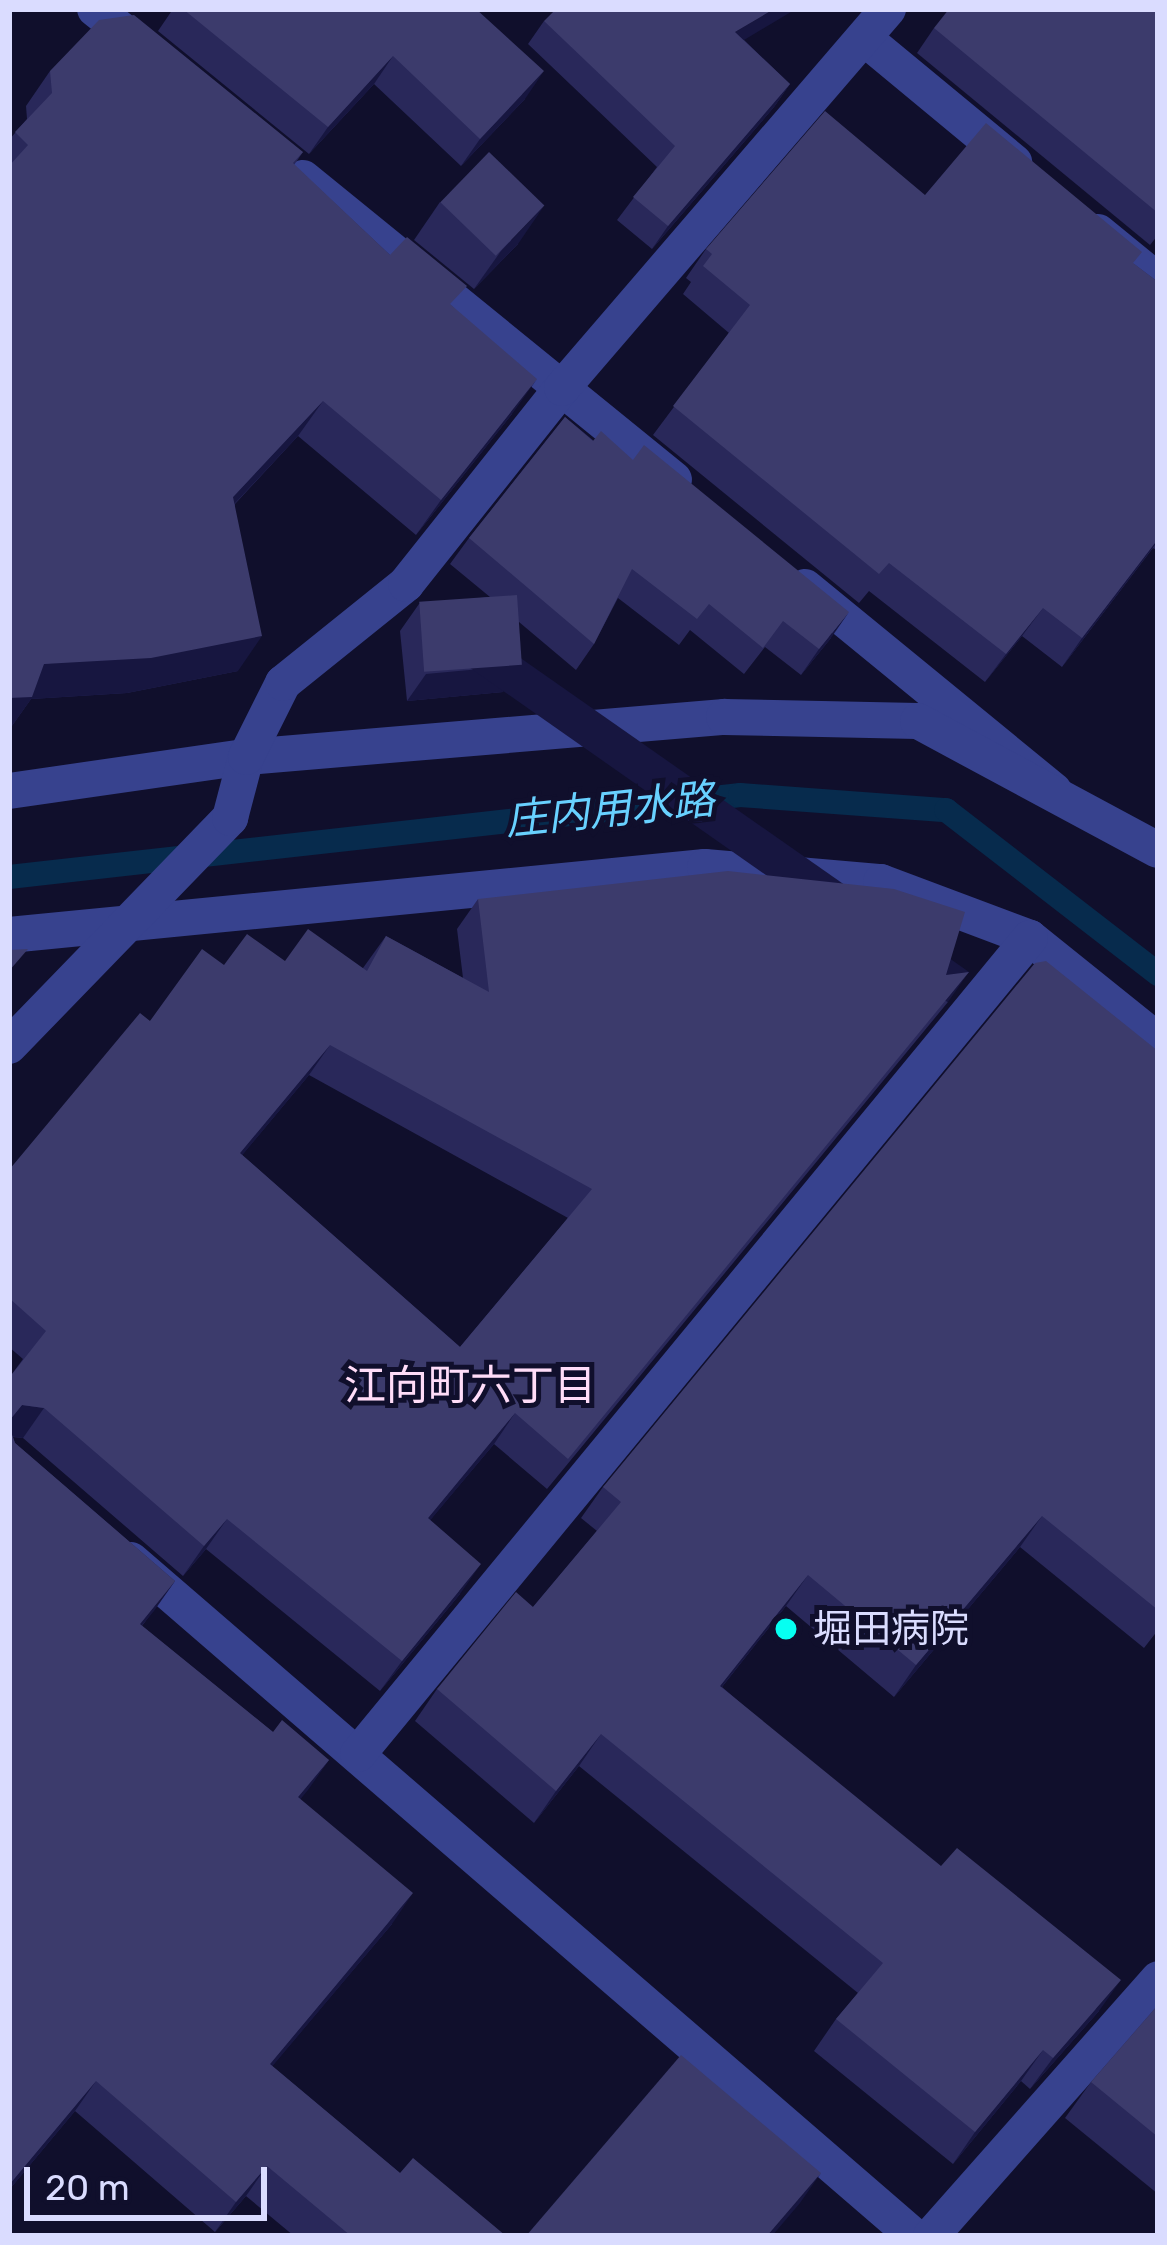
<!DOCTYPE html>
<meta charset="utf-8">
<style>
body{margin:0}
#map{position:relative;width:1167px;height:2245px;overflow:hidden;background:#100f2c;font-family:Rubik,"Noto Sans JP",sans-serif}
div>[style]{position:absolute}
.stream>*{height:24px;margin:-12px;padding:0 12px;transform-origin:12px;border-radius:12px;background:#072b4d}
.minor>*{height:36px;margin:-18px;padding:0 18px;transform-origin:18px;border-radius:18px;background:#37428e}
.wall>*{inset:0;background:#29285a}
.shaded-wall>*{inset:0;background:#171640;transform-origin:0 0}
.building>*{inset:0;background:#3c3b6c;transform-origin:0 0}
.dots>*{width:33px;height:33px;translate:-50% -50%;box-sizing:border-box;border:6px solid #100f2c;border-radius:50%}
span{translate:-50% -50%;white-space:nowrap;text-align:center;line-height:1.15;-webkit-text-stroke:10px #100f2c;paint-order:stroke}
.poi-label{font-size:39px;color:#dadcff}
.left{translate:0 -50%;text-align:left}
.water-label{font-size:42px;color:#68d1ff;font-style:italic}
.neighbourhood-label{font-size:42px;color:#ffdcf8}
.frame{position:absolute;inset:0;border:12px solid #dadcff;pointer-events:none}
.scale{position:absolute;left:24px;top:2167px;width:243px;height:54px;box-sizing:border-box;border:6px solid #dadcff;border-top:0;padding-left:15px;font-size:36px;line-height:42px;white-space:nowrap;color:#dadcff;-webkit-text-stroke:9px #100f2c;paint-order:stroke}
</style>
<div id="map">
<div class="stream">
<div style="left:9px;top:877px;width:736px;rotate:-6.4deg"></div>
<div style="left:740px;top:795px;width:207px;rotate:4.2deg"></div>
<div style="left:946px;top:810px;width:268px;rotate:37.7deg"></div>
</div>
<div class="minor">
<div style="left:95px;top:9px;width:63px;rotate:38.5deg"></div>
<div style="left:864px;top:38px;width:195px;rotate:39.6deg"></div>
<div style="left:303px;top:178px;width:478px;rotate:39.1deg"></div>
<div style="left:1098px;top:232px;width:77px;rotate:39.2deg"></div>
<div style="left:805px;top:587px;width:322px;rotate:39.3deg"></div>
<div style="left:9px;top:791px;width:239px;rotate:-8.2deg"></div>
<div style="left:246px;top:757px;width:480px;rotate:-4.8deg"></div>
<div style="left:724px;top:717px;width:194px;rotate:1.2deg"></div>
<div style="left:918px;top:721px;width:272px;rotate:28.3deg"></div>
<div style="left:9px;top:935px;width:699px;rotate:-5.58deg"></div>
<div style="left:705px;top:867px;width:177px;rotate:4.9deg"></div>
<div style="left:881px;top:882px;width:159px;rotate:20.6deg"></div>
<div style="left:1030px;top:938px;width:164px;rotate:38.8deg"></div>
<div style="left:9px;top:1046px;width:318px;rotate:-45.9deg"></div>
<div style="left:230px;top:818px;width:63px;rotate:-75.3deg"></div>
<div style="left:246px;top:757px;width:83px;rotate:-63.4deg"></div>
<div style="left:283px;top:683px;width:158px;rotate:-38.8deg"></div>
<div style="left:406px;top:584px;width:251px;rotate:-51.5deg"></div>
<div style="left:562px;top:388px;width:500px;rotate:-49.3deg"></div>
<div style="left:131px;top:1560px;width:1034px;rotate:40.81deg"></div>
<div style="left:358px;top:1754px;width:1057px;rotate:-50.53deg"></div>
<div style="left:931px;top:2236px;width:343px;rotate:-48.5deg"></div>
</div>
<div class="wall">
<div style="clip-path:polygon(173px 9px,476px 9px,525px 99px,461px 166px,374px 84px,309px 154px,158px 31px)"></div>
<div style="clip-path:polygon(1158px 9px,1158px 235px,1150px 245px,917px 53px,934px 28px)"></div>
<div style="clip-path:polygon(544px 21px,744px 40px,790px 84px,774px 107px,652px 249px,617px 220px,657px 167px,528px 44px)"></div>
<div style="clip-path:polygon(50px 71px,303px 152px,294px 165px,390px 255px,453px 307px,512px 414px,416px 535px,298px 436px,235px 504px,238px 671px,127px 693px,31px 699px,9px 730px,9px 140px,27px 119px,26px 106px)"></div>
<div style="clip-path:polygon(925px 195px,1134px 264px,1158px 282px,1158px 551px,1153px 548px,1062px 667px,1022px 636px,985px 682px,869px 591px,859px 603px,653px 435px,729px 333px,683px 294px,691px 282px,686px 278px,706px 249px)"></div>
<div style="clip-path:polygon(440px 202px,518px 244px,474px 289px,414px 240px)"></div>
<div style="clip-path:polygon(565px 417px,831px 638px,801px 675px,765px 647px,744px 674px,690px 630px,679px 645px,618px 598px,594px 644px,576px 670px,519px 622px,503px 692px,407px 701px,400px 631px,419px 604px,490px 597px,450px 564px,469px 538px)"></div>
<div style="clip-path:polygon(evenodd,478px 899px,946px 975px,948px 1002px,547px 1489px,494px 1444px,430px 1520px,460px 1594px,380px 1691px,206px 1549px,183px 1576px,23px 1438px,13px 1437px,15px 1443px,175px 1581px,142px 1626px,273px 1732px,329px 1760px,300px 1799px,392px 1924px,272px 2066px,400px 2173px,506px 2236px,294px 2236px,246px 2196px,215px 2232px,75px 2111px,9px 2190px,9px 1378px,23px 1359px,9px 1347px,9px 1170px,150px 1021px,224px 965px,285px 961px,363px 968px,386px 936px,463px 978px,457px 929px,478px 899px,309px 1075px,568px 1218px,460px 1347px,242px 1155px,309px 1075px)"></div>
<div style="clip-path:polygon(1158px 1051px,1158px 1630px,1144px 1648px,1020px 1547px,894px 1697px,786px 1606px,722px 1687px,1099px 2011px,1030px 2089px,1021px 2081px,953px 2164px,814px 2051px,836px 2019px,858px 1993px,579px 1766px,534px 1823px,415px 1721px,437px 1689px,533px 1607px,597px 1531px,581px 1518px,603px 1487px)"></div>
<div style="clip-path:polygon(1158px 2005px,1158px 2194px,1065px 2118px,1091px 2082px)"></div>
</div>
<div class="shaded-wall">
<div style="clip-path:polygon(774px 9px,796px 9px,719px 55px,735px 32px)"></div>
<div style="clip-path:polygon(393px 56px,374px 84px,309px 154px,328px 127px)"></div>
<div style="clip-path:polygon(544px 71px,525px 99px,461px 166px,480px 139px)"></div>
<div style="clip-path:polygon(790px 84px,774px 107px,652px 249px,668px 226px)"></div>
<div style="clip-path:polygon(544px 206px,518px 244px,474px 289px,501px 251px)"></div>
<div style="clip-path:polygon(537px 379px,512px 414px,416px 535px,441px 500px)"></div>
<div style="clip-path:polygon(323px 401px,298px 436px,208px 532px,233px 497px)"></div>
<div style="clip-path:polygon(1158px 539px,1158px 541px,1062px 667px,1082px 638px)"></div>
<div style="clip-path:polygon(1043px 608px,1022px 636px,985px 682px,1006px 654px)"></div>
<div style="clip-path:polygon(849px 612px,831px 638px,801px 675px,819px 649px)"></div>
<div style="clip-path:polygon(262px 636px,238px 671px,127px 693px,31px 699px,9px 730px,9px 698px,44px 664px)"></div>
<div style="clip-path:polygon(522px 665px,503px 692px,407px 701px,426px 674px)"></div>
<div style="left:969px;top:972px;width:37px;height:631px;rotate:125deg"></div>
<div style="clip-path:polygon(330px 1045px,309px 1075px,219px 1183px,240px 1153px)"></div>
<div style="clip-path:polygon(22px 1405px,44px 1408px,23px 1438px,9px 1436px,9px 1421px)"></div>
<div style="clip-path:polygon(515px 1413px,494px 1444px,407px 1548px,428px 1518px)"></div>
<div style="clip-path:polygon(1042px 1516px,1020px 1547px,894px 1697px,916px 1665px)"></div>
<div style="clip-path:polygon(227px 1519px,206px 1549px,183px 1576px,204px 1546px)"></div>
<div style="clip-path:polygon(481px 1564px,460px 1594px,380px 1691px,402px 1661px)"></div>
<div style="clip-path:polygon(808px 1575px,786px 1606px,698px 1717px,720px 1686px)"></div>
<div style="clip-path:polygon(175px 1581px,154px 1611px,118px 1654px,140px 1624px)"></div>
<div style="clip-path:polygon(601px 1734px,579px 1766px,534px 1823px,556px 1791px)"></div>
<div style="clip-path:polygon(329px 1760px,308px 1790px,277px 1827px,298px 1797px)"></div>
<div style="clip-path:polygon(413px 1893px,392px 1924px,249px 2094px,270px 2064px)"></div>
<div style="clip-path:polygon(1121px 1980px,1099px 2011px,1030px 2089px,1053px 2058px)"></div>
<div style="clip-path:polygon(1043px 2050px,1021px 2081px,953px 2164px,975px 2132px)"></div>
<div style="clip-path:polygon(96px 2081px,75px 2111px,9px 2190px,9px 2185px)"></div>
<div style="clip-path:polygon(267px 2166px,246px 2196px,215px 2232px,236px 2202px)"></div>
<div style="clip-path:polygon(821px 2173px,800px 2203px,772px 2236px,767px 2236px)"></div>
</div>
<div class="building">
<div style="clip-path:polygon(183px 9px,476px 9px,544px 71px,480px 139px,393px 56px,328px 127px)"></div>
<div style="clip-path:polygon(556px 9px,774px 9px,735px 32px,790px 84px,668px 226px,633px 197px,675px 146px,544px 21px)"></div>
<div style="clip-path:polygon(949px 9px,1158px 9px,1158px 213px,934px 28px)"></div>
<div style="clip-path:polygon(134px 15px,303px 152px,293px 163px,390px 255px,407px 237px,467px 286px,450px 304px,537px 379px,441px 500px,323px 401px,233px 497px,262px 636px,151px 658px,44px 664px,32px 697px,9px 698px,9px 166px,28px 145px,15px 132px,52px 93px,50px 71px,99px 20px)"></div>
<div style="clip-path:polygon(825px 111px,925px 195px,986px 123px,1142px 252px,1133px 263px,1158px 282px,1158px 539px,1082px 638px,1043px 608px,1006px 654px,889px 563px,879px 574px,673px 406px,750px 305px,703px 266px,712px 254px,706px 249px)"></div>
<div style="left:489px;top:152px;width:77px;height:70px;rotate:44deg"></div>
<div style="clip-path:polygon(565px 417px,593px 441px,601px 431px,633px 460px,644px 445px,849px 612px,819px 649px,783px 621px,763px 648px,709px 604px,697px 619px,632px 569px,594px 644px,469px 538px)"></div>
<div style="left:517px;top:595px;width:70px;height:98px;rotate:86deg"></div>
<div style="clip-path:polygon(evenodd,728px 871px,894px 889px,965px 912px,946px 975px,969px 972px,568px 1459px,515px 1413px,428px 1518px,481px 1564px,402px 1661px,227px 1519px,204px 1546px,44px 1408px,22px 1405px,9px 1421px,9px 1378px,46px 1331px,9px 1298px,9px 1170px,140px 1013px,150px 1021px,202px 949px,224px 965px,247px 934px,285px 961px,308px 929px,367px 971px,386px 936px,489px 992px,478px 899px,728px 871px,330px 1045px,592px 1189px,460px 1347px,240px 1153px,330px 1045px)"></div>
<div style="clip-path:polygon(28px 949px,9px 971px,9px 950px)"></div>
<div style="clip-path:polygon(1046px 961px,1158px 1051px,1158px 1610px,1042px 1516px,916px 1665px,808px 1575px,720px 1686px,941px 1866px,957px 1848px,1121px 1980px,1053px 2058px,1043px 2050px,975px 2132px,836px 2019px,883px 1963px,601px 1734px,556px 1791px,437px 1689px,516px 1592px,533px 1607px,621px 1502px,603px 1487px,1035px 963px)"></div>
<div style="clip-path:polygon(9px 1426px,15px 1443px,175px 1581px,140px 1624px,273px 1732px,282px 1720px,329px 1760px,298px 1797px,413px 1893px,270px 2064px,400px 2173px,413px 2158px,506px 2236px,351px 2236px,267px 2166px,236px 2202px,96px 2081px,9px 2185px)"></div>
<div style="clip-path:polygon(1158px 2005px,1158px 2137px,1091px 2082px)"></div>
<div style="clip-path:polygon(681px 2055px,821px 2173px,767px 2236px,526px 2236px)"></div>
</div>
<div class="dots">
<div style="left:786px;top:1629px;background:#06fff1"></div>
</div>
<div class="poi-label">
<span class="left" style="left:813px;top:1629px">堀田病院</span>
</div>
<div class="water-label">
<span style="left:610px;top:810px;rotate:-6deg">庄内用水路</span>
</div>
<div class="neighbourhood-label">
<span style="left:470px;top:1386px">江向町六丁目</span>
</div>
<div class="frame"></div>
<div class="scale">20 m</div>
</div>
